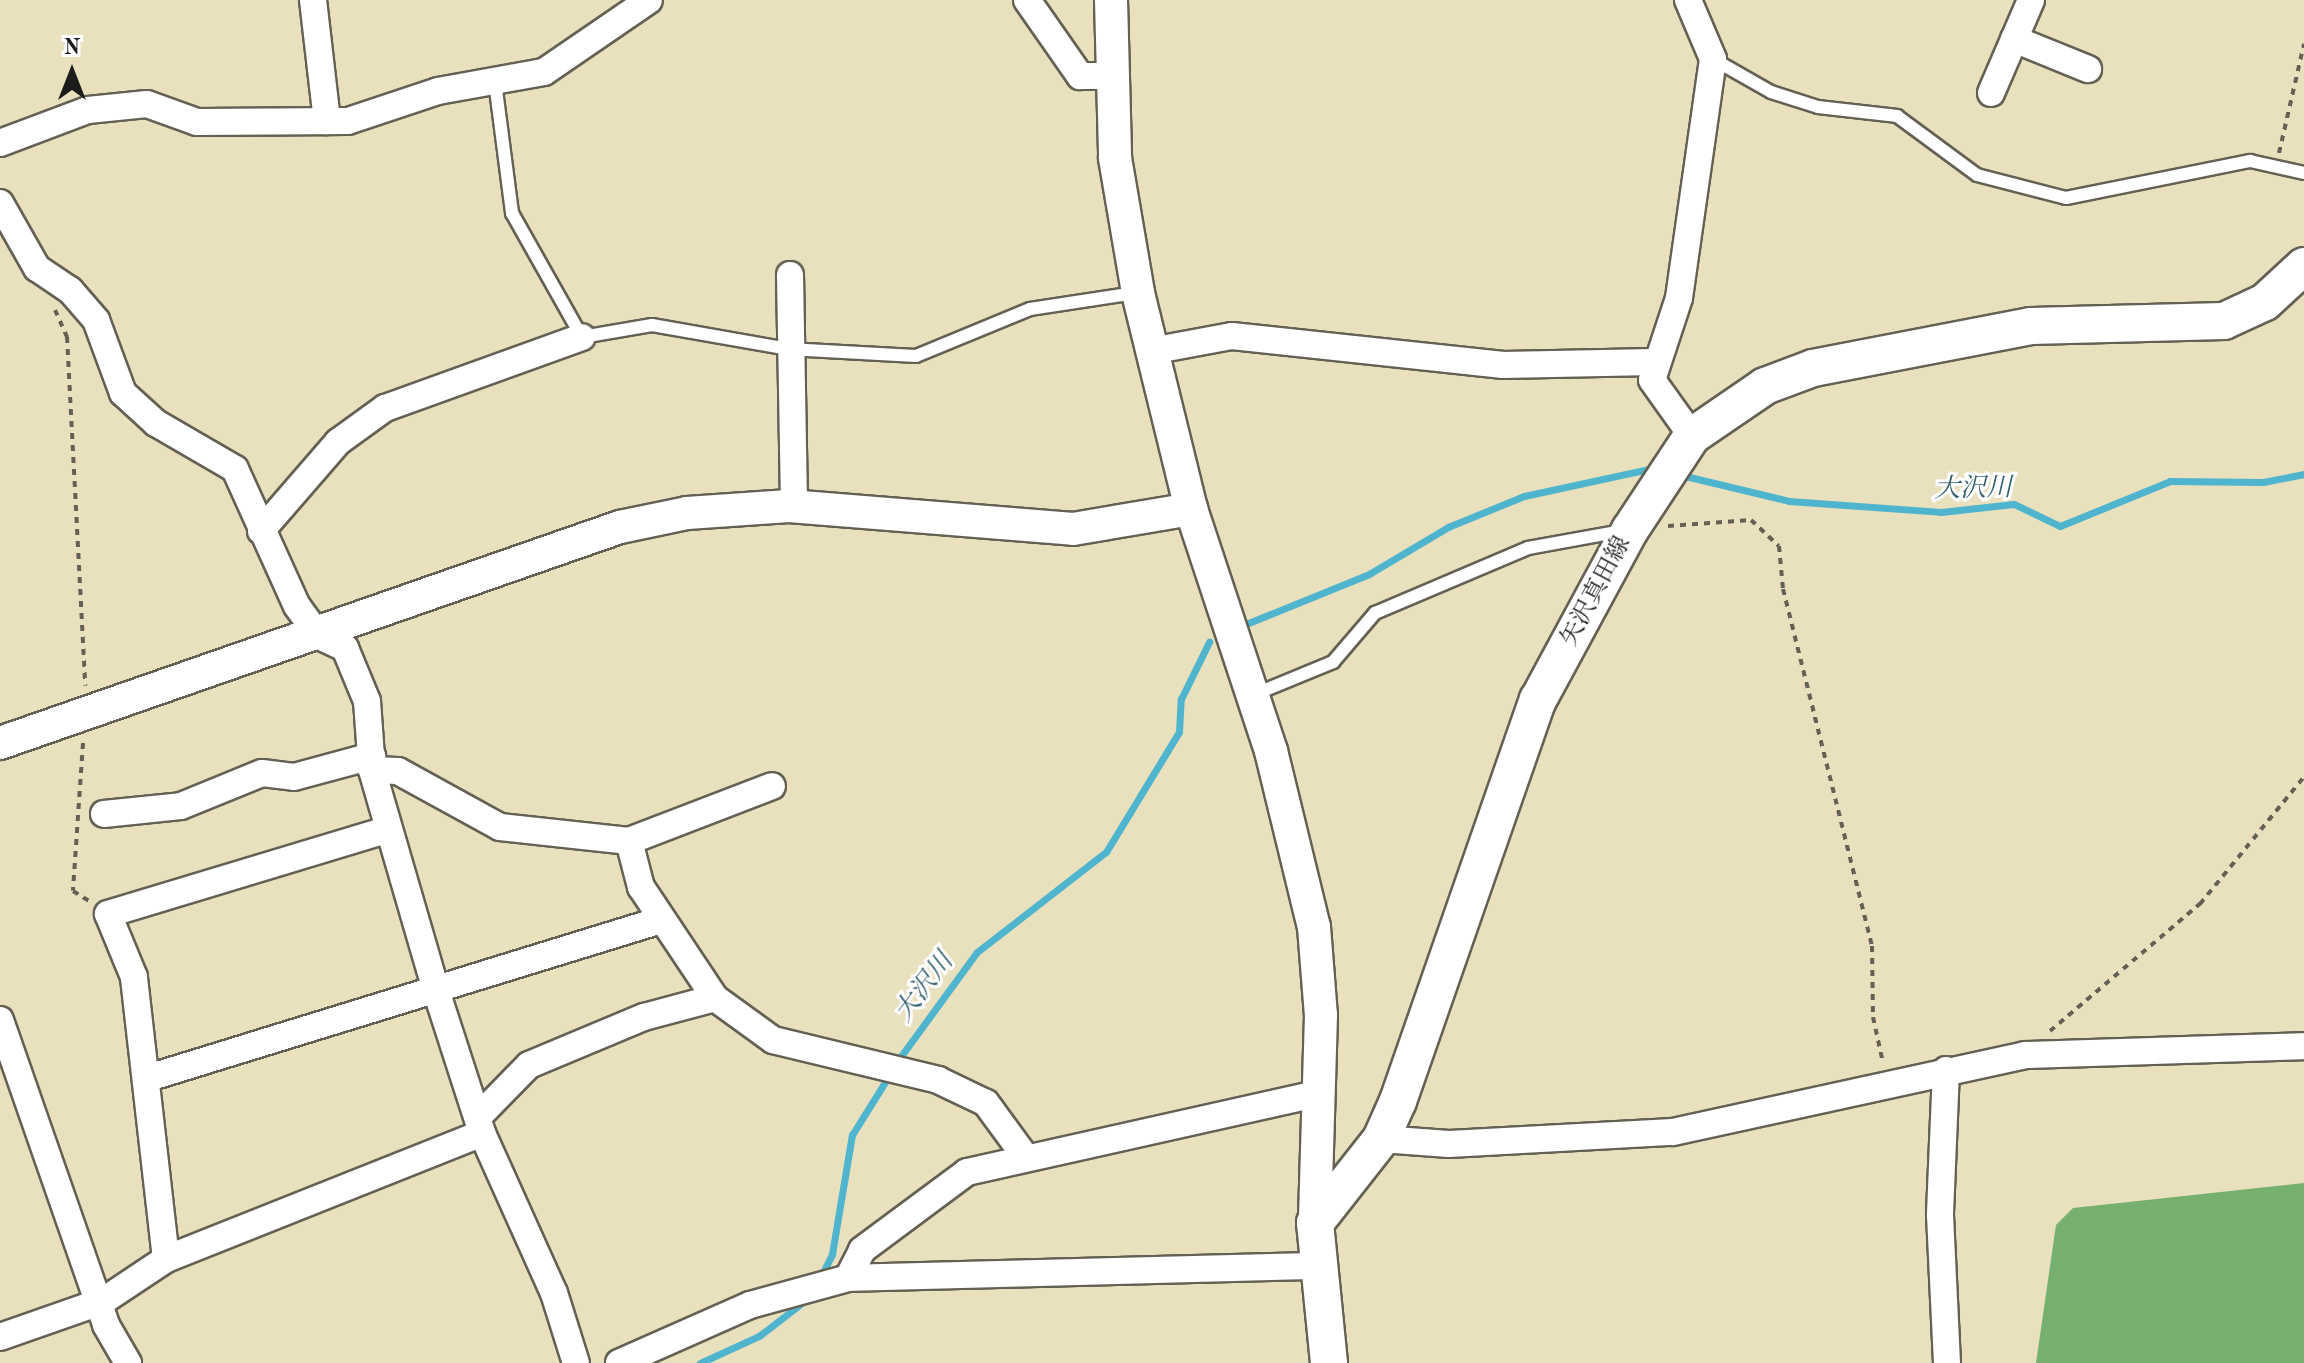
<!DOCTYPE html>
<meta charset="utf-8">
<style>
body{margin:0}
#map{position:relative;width:2304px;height:1363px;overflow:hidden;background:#e9e0bd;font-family:"Old Standard TT","Noto Serif JP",serif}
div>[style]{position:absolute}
.forest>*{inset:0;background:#75b06f}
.stream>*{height:7px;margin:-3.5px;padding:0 3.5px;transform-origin:3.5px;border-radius:3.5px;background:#4fb5ce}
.path>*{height:4px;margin-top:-2px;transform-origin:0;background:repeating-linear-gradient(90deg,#646154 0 6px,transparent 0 12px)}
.roads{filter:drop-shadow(2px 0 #646154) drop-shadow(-2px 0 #646154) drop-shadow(0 2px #646154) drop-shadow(0 -2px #646154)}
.service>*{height:12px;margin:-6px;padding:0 6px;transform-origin:6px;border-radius:6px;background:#fff}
.minor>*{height:26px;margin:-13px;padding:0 13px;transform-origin:13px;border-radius:13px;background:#fff}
.tertiary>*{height:32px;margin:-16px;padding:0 16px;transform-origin:16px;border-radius:16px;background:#fff}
.secondary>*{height:36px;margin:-18px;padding:0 18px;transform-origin:18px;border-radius:18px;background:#fff}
span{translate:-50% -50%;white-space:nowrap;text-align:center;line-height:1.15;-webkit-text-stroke:6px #fff;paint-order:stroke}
.street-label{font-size:24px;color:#1c1c1c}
.water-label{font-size:26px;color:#33616c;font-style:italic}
.north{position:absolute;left:32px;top:32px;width:80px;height:80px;-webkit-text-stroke:6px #fff;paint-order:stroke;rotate:0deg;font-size:22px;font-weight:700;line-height:32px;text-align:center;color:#1c1c1c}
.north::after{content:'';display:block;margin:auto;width:28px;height:36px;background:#1c1c1c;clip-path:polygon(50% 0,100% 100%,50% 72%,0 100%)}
</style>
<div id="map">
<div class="forest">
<div style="clip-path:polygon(2304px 1183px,2304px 1363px,2036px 1363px,2056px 1225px,2073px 1208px)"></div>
</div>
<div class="stream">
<div style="left:1681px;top:475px;width:111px;rotate:13.5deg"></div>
<div style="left:1789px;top:501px;width:152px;rotate:4.1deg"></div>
<div style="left:1941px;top:512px;width:73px;rotate:-6.3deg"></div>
<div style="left:2014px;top:504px;width:51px;rotate:25.6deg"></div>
<div style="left:2060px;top:526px;width:119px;rotate:-22.2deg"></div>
<div style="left:2170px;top:481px;width:93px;rotate:0.6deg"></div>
<div style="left:2263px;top:482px;width:42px;rotate:-11deg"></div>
<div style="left:1246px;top:624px;width:133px;rotate:-22.1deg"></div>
<div style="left:1369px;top:574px;width:92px;rotate:-30.7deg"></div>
<div style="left:1448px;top:527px;width:82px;rotate:-22.2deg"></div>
<div style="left:1524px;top:496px;width:133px;rotate:-12.2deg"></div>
<div style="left:896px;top:1063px;width:137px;rotate:-53.9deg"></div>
<div style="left:977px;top:952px;width:163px;rotate:-37.8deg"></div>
<div style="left:1106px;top:852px;width:140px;rotate:-58.7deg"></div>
<div style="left:1179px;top:732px;width:33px;rotate:-87deg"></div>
<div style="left:1181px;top:699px;width:64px;rotate:-63.8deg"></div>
<div style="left:820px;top:1278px;width:27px;rotate:-63deg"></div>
<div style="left:832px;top:1254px;width:121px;rotate:-80.5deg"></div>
<div style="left:852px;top:1135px;width:72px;rotate:-58.1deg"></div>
<div style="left:700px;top:1363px;width:65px;rotate:-24.6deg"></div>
<div style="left:759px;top:1336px;width:66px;rotate:-37.6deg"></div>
</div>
<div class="path">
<div style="left:2279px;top:153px;width:112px;rotate:-77.1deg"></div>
<div style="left:55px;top:310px;width:30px;rotate:66deg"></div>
<div style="left:67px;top:337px;width:349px;rotate:87deg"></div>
<div style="left:1668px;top:526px;width:83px;rotate:-4.1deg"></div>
<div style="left:1751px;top:520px;width:38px;rotate:43deg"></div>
<div style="left:1779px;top:546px;width:43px;rotate:84.7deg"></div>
<div style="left:1783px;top:589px;width:368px;rotate:76deg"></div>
<div style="left:1872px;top:946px;width:71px;rotate:89.2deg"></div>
<div style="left:1873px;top:1017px;width:47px;rotate:77.7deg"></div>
<div style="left:83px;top:743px;width:148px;rotate:93.9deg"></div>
<div style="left:73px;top:891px;width:19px;rotate:32deg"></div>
<div style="left:2050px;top:1031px;width:197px;rotate:-40.3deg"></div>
<div style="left:2200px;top:904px;width:164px;rotate:-50.7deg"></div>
</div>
<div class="roads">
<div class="service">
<div style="left:1713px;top:59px;width:67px;rotate:29.6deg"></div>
<div style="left:1771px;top:92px;width:49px;rotate:17.7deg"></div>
<div style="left:1818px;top:107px;width:80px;rotate:6.5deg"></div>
<div style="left:1897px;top:116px;width:99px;rotate:36.4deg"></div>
<div style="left:1977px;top:175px;width:92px;rotate:14.5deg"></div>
<div style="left:2066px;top:198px;width:188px;rotate:-11.4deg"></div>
<div style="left:2250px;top:161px;width:55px;rotate:12.5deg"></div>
<div style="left:495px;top:82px;width:132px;rotate:82.6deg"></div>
<div style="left:512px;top:213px;width:142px;rotate:60.6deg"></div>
<div style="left:582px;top:337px;width:71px;rotate:-9.7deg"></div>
<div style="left:652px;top:325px;width:138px;rotate:10deg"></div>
<div style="left:788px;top:349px;width:128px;rotate:3.1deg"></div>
<div style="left:916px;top:356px;width:123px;rotate:-22.4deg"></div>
<div style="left:1030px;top:309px;width:106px;rotate:-8.7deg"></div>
<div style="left:1253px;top:695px;width:87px;rotate:-22.4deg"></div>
<div style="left:1333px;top:662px;width:65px;rotate:-49.4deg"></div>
<div style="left:1375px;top:613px;width:166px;rotate:-23deg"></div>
<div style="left:1528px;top:548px;width:96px;rotate:-10.3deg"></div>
</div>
<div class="minor">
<div style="left:313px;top:0;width:122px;rotate:83.4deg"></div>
<div style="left:1027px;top:0;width:93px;rotate:55.1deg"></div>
<div style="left:1080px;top:76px;width:31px"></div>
<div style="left:1688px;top:0;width:64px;rotate:67deg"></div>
<div style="left:1713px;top:59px;width:241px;rotate:98.1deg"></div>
<div style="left:1679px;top:298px;width:86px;rotate:108.2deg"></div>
<div style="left:1652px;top:380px;width:69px;rotate:54.5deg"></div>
<div style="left:2014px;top:39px;width:80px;rotate:22.1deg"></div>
<div style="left:1991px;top:93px;width:101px;rotate:-66.7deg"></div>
<div style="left:0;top:143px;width:94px;rotate:-20.6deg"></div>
<div style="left:88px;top:110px;width:59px;rotate:-5.8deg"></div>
<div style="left:147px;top:104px;width:53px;rotate:19.8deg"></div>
<div style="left:197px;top:122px;width:151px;rotate:-0.4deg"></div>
<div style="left:348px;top:121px;width:95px;rotate:-18.4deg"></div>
<div style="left:438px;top:91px;width:108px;rotate:-10.2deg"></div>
<div style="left:544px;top:72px;width:127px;rotate:-34.4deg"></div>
<div style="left:0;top:203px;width:75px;rotate:60.4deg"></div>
<div style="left:37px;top:268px;width:40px;rotate:34deg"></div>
<div style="left:70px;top:290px;width:40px;rotate:49deg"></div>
<div style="left:96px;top:320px;width:78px;rotate:69.7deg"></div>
<div style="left:123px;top:393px;width:45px;rotate:42.3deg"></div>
<div style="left:156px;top:423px;width:91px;rotate:30.2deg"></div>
<div style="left:235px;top:469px;width:150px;rotate:65.7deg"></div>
<div style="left:297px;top:606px;width:37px;rotate:54deg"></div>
<div style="left:319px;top:636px;width:29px;rotate:25deg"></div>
<div style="left:345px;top:648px;width:57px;rotate:67.5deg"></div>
<div style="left:367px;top:701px;width:69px;rotate:85.9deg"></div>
<div style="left:372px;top:770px;width:223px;rotate:73.8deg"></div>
<div style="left:434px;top:984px;width:157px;rotate:72.1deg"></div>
<div style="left:482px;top:1133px;width:175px;rotate:65.8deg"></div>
<div style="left:554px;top:1293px;width:73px;rotate:72.6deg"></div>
<div style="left:790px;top:275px;width:231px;rotate:89deg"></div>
<div style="left:1151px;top:351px;width:82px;rotate:-10.5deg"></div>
<div style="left:1232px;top:336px;width:273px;rotate:6.1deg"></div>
<div style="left:1503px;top:365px;width:150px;rotate:-1.1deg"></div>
<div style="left:261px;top:531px;width:118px;rotate:-49.1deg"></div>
<div style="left:338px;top:442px;width:58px;rotate:-35.9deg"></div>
<div style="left:385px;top:408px;width:209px;rotate:-19.8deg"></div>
<div style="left:372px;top:770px;width:26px;rotate:2deg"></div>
<div style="left:398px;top:771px;width:116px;rotate:28.8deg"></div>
<div style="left:500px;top:827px;width:130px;rotate:6.2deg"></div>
<div style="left:629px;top:841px;width:153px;rotate:-21deg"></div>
<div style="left:104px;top:814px;width:77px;rotate:-5.9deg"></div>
<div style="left:181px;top:806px;width:87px;rotate:-22.2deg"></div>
<div style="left:262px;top:773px;width:32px;rotate:7deg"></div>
<div style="left:294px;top:777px;width:81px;rotate:-15.1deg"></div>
<div style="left:629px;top:841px;width:48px;rotate:75.4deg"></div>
<div style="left:641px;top:887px;width:133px;rotate:56.3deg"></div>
<div style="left:715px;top:998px;width:72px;rotate:35.9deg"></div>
<div style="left:773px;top:1040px;width:170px;rotate:13.6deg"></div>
<div style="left:938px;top:1080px;width:53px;rotate:25.6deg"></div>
<div style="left:986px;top:1103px;width:64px;rotate:53.8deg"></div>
<div style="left:0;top:1020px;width:323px;rotate:70.8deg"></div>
<div style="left:106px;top:1325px;width:44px;rotate:59.9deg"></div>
<div style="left:1946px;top:1070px;width:145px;rotate:92.4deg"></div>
<div style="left:1940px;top:1215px;width:148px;rotate:87.3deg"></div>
<div style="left:148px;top:1078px;width:537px;rotate:-17.12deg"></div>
<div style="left:479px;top:1116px;width:71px;rotate:-45.6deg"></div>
<div style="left:529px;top:1065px;width:125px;rotate:-22.7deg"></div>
<div style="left:644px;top:1017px;width:73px;rotate:-15deg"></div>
<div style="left:1381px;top:1139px;width:68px;rotate:4.2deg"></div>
<div style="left:1449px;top:1144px;width:224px;rotate:-3.1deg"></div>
<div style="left:1673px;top:1132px;width:360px;rotate:-12.3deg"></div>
<div style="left:2025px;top:1055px;width:279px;rotate:-1.8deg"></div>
<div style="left:166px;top:1259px;width:284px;rotate:-96.5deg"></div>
<div style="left:134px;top:977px;width:68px;rotate:-112.4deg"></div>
<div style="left:108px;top:914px;width:291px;rotate:-16.8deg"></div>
<div style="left:848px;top:1278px;width:31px;rotate:-63deg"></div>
<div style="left:862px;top:1250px;width:131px;rotate:-36.6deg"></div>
<div style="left:967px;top:1172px;width:359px;rotate:-12.6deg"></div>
<div style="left:0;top:1337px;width:109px;rotate:-19.3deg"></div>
<div style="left:103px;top:1301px;width:76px;rotate:-33.7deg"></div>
<div style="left:166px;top:1259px;width:340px;rotate:-21.7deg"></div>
<div style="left:619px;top:1363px;width:143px;rotate:-23.9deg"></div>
<div style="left:750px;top:1305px;width:102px;rotate:-15.4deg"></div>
<div style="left:848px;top:1278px;width:469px;rotate:-1.5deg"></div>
</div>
<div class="tertiary">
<div style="left:1111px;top:0;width:158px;rotate:88.5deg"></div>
<div style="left:1115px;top:158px;width:137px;rotate:80.3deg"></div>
<div style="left:1138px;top:293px;width:222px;rotate:76.2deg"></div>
<div style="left:1191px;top:509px;width:255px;rotate:71.7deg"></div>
<div style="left:1271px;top:751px;width:181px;rotate:76.3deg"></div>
<div style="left:1314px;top:927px;width:88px;rotate:85.5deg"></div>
<div style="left:1321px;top:1015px;width:208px;rotate:91.7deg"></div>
<div style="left:0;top:743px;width:657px;rotate:-19.21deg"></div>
<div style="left:620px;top:527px;width:68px;rotate:-11.8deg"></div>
<div style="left:687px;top:513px;width:102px;rotate:-3.9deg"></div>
<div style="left:789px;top:506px;width:285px;rotate:4.6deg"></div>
<div style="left:1073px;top:529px;width:120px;rotate:-9.6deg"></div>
</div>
<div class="secondary">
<div style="left:1329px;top:1363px;width:141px;rotate:-95.7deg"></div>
<div style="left:1315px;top:1223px;width:107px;rotate:-51.8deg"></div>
<div style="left:1381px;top:1139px;width:42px;rotate:-65.9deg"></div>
<div style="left:1398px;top:1101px;width:425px;rotate:-70.8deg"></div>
<div style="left:1538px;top:700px;width:193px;rotate:-61.6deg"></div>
<div style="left:1630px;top:530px;width:113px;rotate:-56.6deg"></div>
<div style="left:1692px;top:436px;width:88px;rotate:-34.4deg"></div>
<div style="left:1765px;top:386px;width:51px;rotate:-20.6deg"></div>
<div style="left:1813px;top:368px;width:222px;rotate:-10.9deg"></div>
<div style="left:2031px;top:326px;width:193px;rotate:-1.5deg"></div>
<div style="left:2224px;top:321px;width:45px;rotate:-24.9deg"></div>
<div style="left:2265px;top:302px;width:53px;rotate:-42.7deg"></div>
</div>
</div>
<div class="street-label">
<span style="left:1597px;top:592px;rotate:-62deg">矢沢真田線</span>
</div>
<div class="water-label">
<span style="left:1973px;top:490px;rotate:-1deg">大沢川</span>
<span style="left:925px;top:988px;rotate:-53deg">大沢川</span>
</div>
<div class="north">N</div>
</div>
